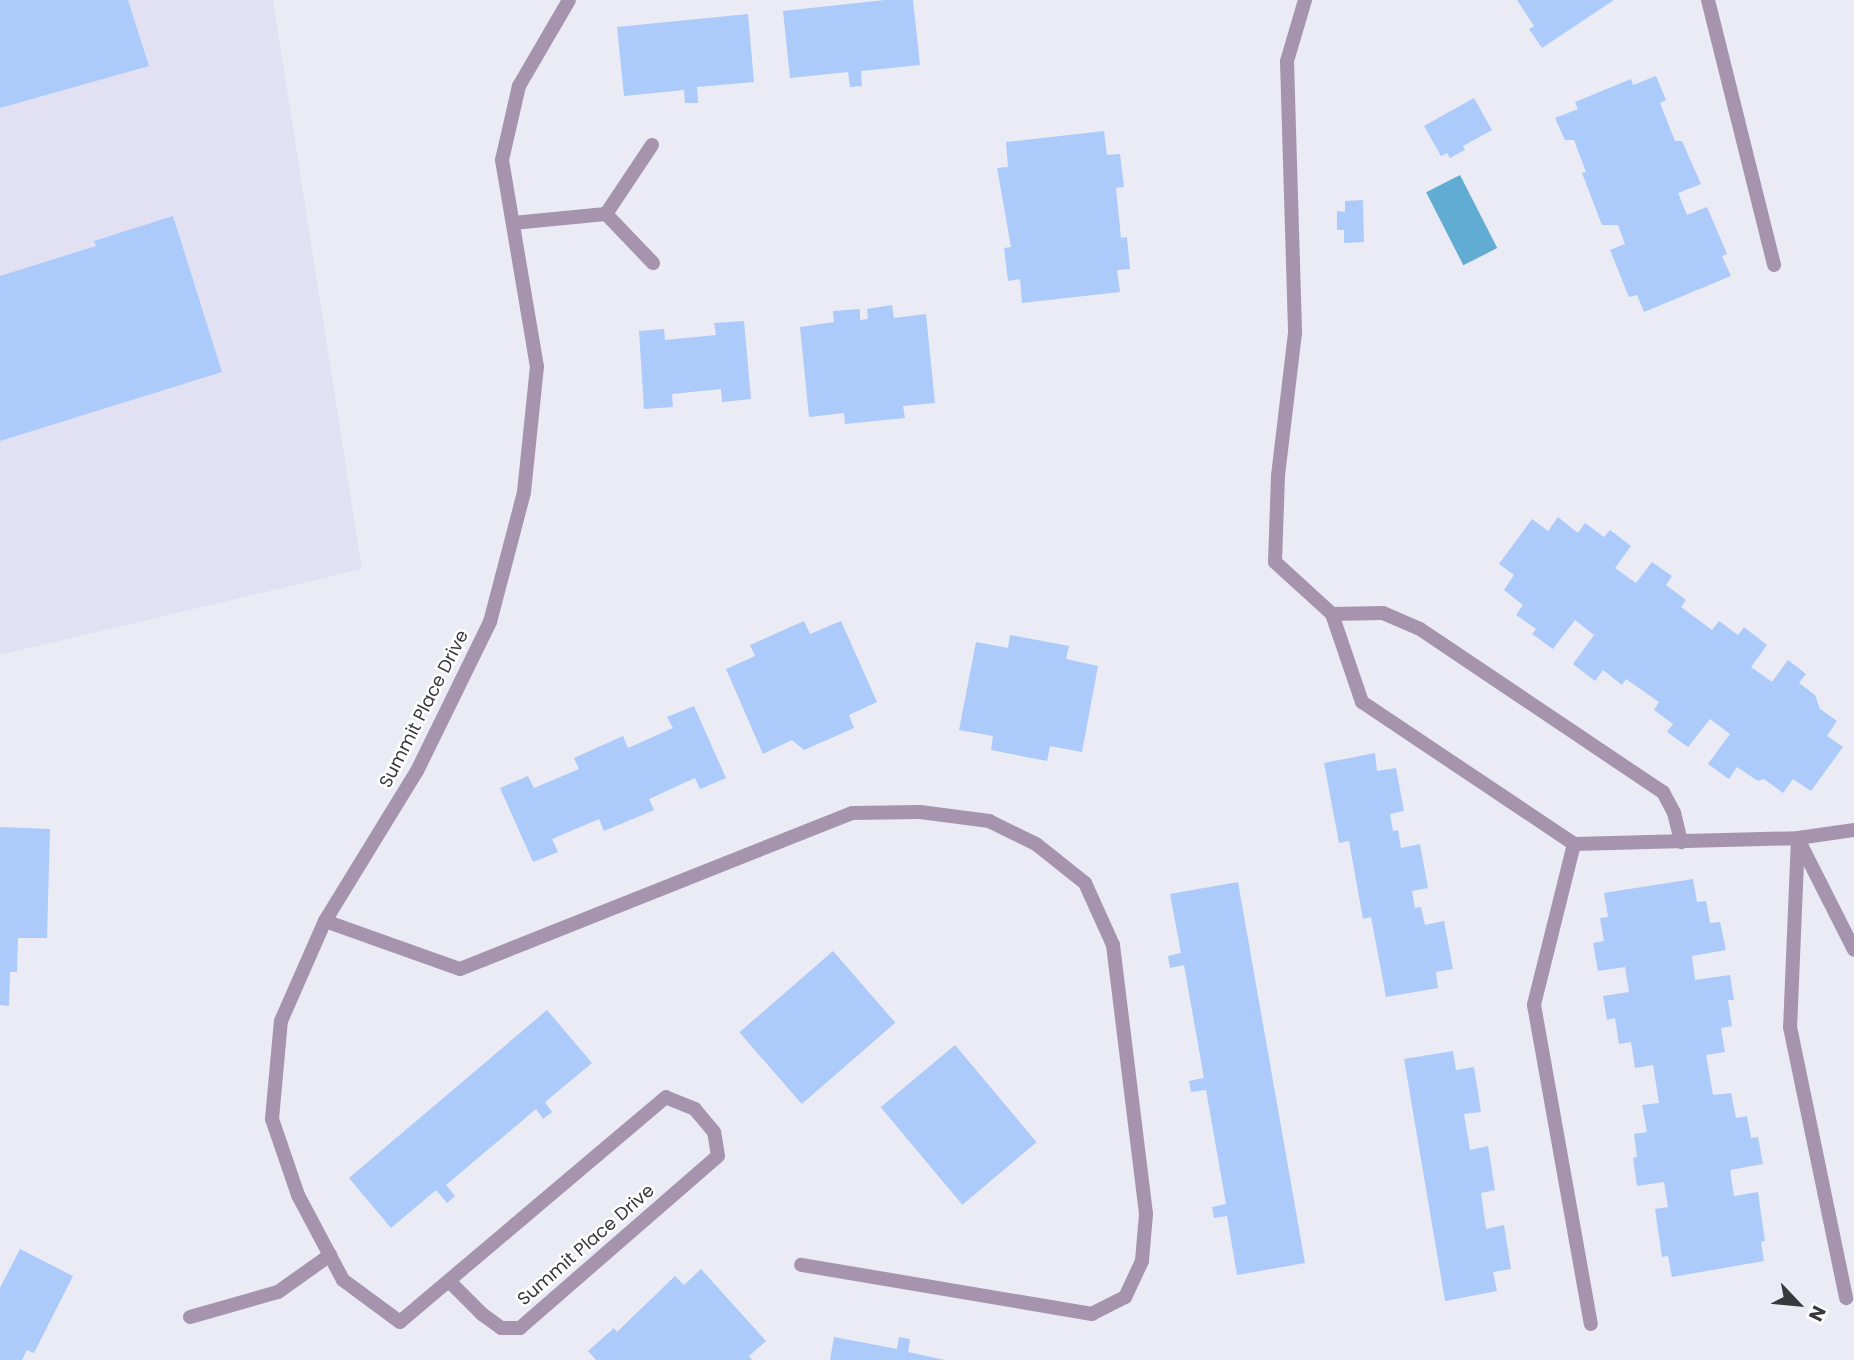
<!DOCTYPE html>
<style>
body{margin:0}
#map{position:relative;width:1854px;height:1360px;overflow:hidden;background:#ebebf5;font-family:Poppins,sans-serif}
div>[style]{position:absolute}
.built>*{inset:0;background:#e2e1f3}
.water>*{inset:0;background:#60acd3;transform-origin:0 0}
.building>*{inset:0;background:#accafa;transform-origin:0 0}
.lane>*{height:14px;margin:-7px;padding:0 7px;transform-origin:7px;border-radius:7px;background:#a694ae}
.street>*{height:14px;margin:-7px;padding:0 7px;transform-origin:7px;border-radius:7px;background:#a694ae}
span{translate:-50% -50%;white-space:nowrap;text-align:center;line-height:1.15;-webkit-text-stroke:5px #fff;paint-order:stroke}
.street-label{font-size:18px;color:#39393d}
.north{position:absolute;left:1763px;top:1269px;width:70px;height:70px;-webkit-text-stroke:5px #fff;paint-order:stroke;rotate:116deg;font-size:19px;font-weight:700;line-height:28px;text-align:center;color:#39393d}
.north::after{content:'';display:block;margin:auto;width:24px;height:32px;background:#39393d;clip-path:polygon(50% 0,100% 100%,50% 72%,0 100%)}
</style>
<div id="map">
<div class="built">
<div style="clip-path:polygon(0 0,273px 0,362px 569px,0 655px)"></div>
</div>
<div class="water">
<div style="left:1460px;top:175px;width:82px;height:38px;rotate:63deg"></div>
</div>
<div class="building">
<div style="clip-path:polygon(0 0,128px 0,149px 66px,0 108px)"></div>
<div style="clip-path:polygon(885px 0,913px 0,920px 65px,861px 71px,862px 86px,850px 87px,848px 72px,790px 78px,783px 11px)"></div>
<div style="clip-path:polygon(1517px 0,1614px 0,1542px 48px,1529px 29px,1534px 26px)"></div>
<div style="clip-path:polygon(748px 14px,754px 82px,697px 87px,698px 103px,685px 103px,684px 90px,624px 96px,617px 27px)"></div>
<div style="clip-path:polygon(1656px 76px,1666px 100px,1660px 103px,1675px 141px,1682px 141px,1701px 184px,1678px 193px,1687px 215px,1707px 207px,1727px 254px,1722px 256px,1731px 276px,1644px 312px,1637px 295px,1629px 297px,1610px 250px,1625px 244px,1618px 225px,1602px 225px,1582px 173px,1586px 172px,1574px 140px,1565px 140px,1555px 118px,1578px 109px,1575px 102px,1631px 79px,1633px 85px)"></div>
<div style="clip-path:polygon(1474px 98px,1492px 130px,1463px 146px,1465px 150px,1450px 158px,1447px 153px,1441px 156px,1424px 126px)"></div>
<div style="clip-path:polygon(1104px 131px,1107px 155px,1120px 154px,1124px 187px,1116px 188px,1121px 238px,1127px 237px,1130px 269px,1117px 270px,1120px 292px,1022px 303px,1020px 279px,1008px 281px,1004px 248px,1011px 247px,997px 168px,1008px 167px,1006px 142px)"></div>
<div style="clip-path:polygon(1363px 200px,1364px 242px,1344px 243px,1344px 230px,1337px 230px,1337px 211px,1345px 212px,1345px 201px)"></div>
<div style="clip-path:polygon(173px 216px,222px 372px,0 441px,0 276px,96px 246px,94px 241px)"></div>
<div style="clip-path:polygon(892px 305px,894px 318px,926px 314px,935px 403px,903px 406px,905px 418px,845px 424px,844px 413px,809px 417px,800px 327px,834px 322px,833px 311px,860px 309px,860px 320px,868px 319px,867px 309px)"></div>
<div style="clip-path:polygon(744px 321px,751px 399px,722px 402px,721px 389px,672px 394px,673px 407px,644px 409px,639px 331px,664px 329px,665px 340px,716px 335px,714px 323px)"></div>
<div style="clip-path:polygon(1558px 517px,1578px 533px,1585px 523px,1604px 537px,1610px 530px,1631px 546px,1615px 568px,1636px 583px,1652px 562px,1672px 576px,1666px 585px,1686px 600px,1681px 607px,1712px 630px,1719px 621px,1738px 635px,1744px 627px,1767px 645px,1751px 667px,1772px 682px,1788px 660px,1806px 674px,1799px 683px,1815px 695px,1820px 709px,1837px 721px,1827px 736px,1843px 747px,1811px 791px,1793px 779px,1783px 793px,1764px 779px,1758px 781px,1737px 767px,1729px 779px,1708px 764px,1730px 734px,1710px 719px,1688px 747px,1667px 732px,1673px 724px,1654px 710px,1659px 702px,1626px 679px,1622px 685px,1603px 670px,1595px 681px,1573px 664px,1594px 635px,1575px 620px,1553px 649px,1532px 634px,1536px 629px,1516px 615px,1523px 605px,1504px 590px,1514px 575px,1499px 564px,1532px 519px,1548px 531px)"></div>
<div style="clip-path:polygon(804px 621px,810px 634px,841px 621px,877px 702px,849px 715px,854px 728px,804px 750px,792px 740px,763px 754px,726px 669px,755px 656px,750px 645px)"></div>
<div style="clip-path:polygon(1010px 635px,1069px 646px,1066px 659px,1098px 666px,1082px 752px,1050px 746px,1047px 761px,991px 750px,993px 736px,959px 730px,976px 642px,1008px 648px)"></div>
<div style="clip-path:polygon(694px 706px,726px 778px,700px 789px,695px 778px,649px 799px,654px 810px,604px 831px,599px 819px,552px 839px,558px 852px,533px 862px,500px 788px,528px 776px,534px 788px,579px 769px,574px 758px,623px 736px,628px 748px,673px 728px,667px 717px)"></div>
<div style="clip-path:polygon(1375px 753px,1377px 771px,1396px 768px,1404px 811px,1390px 814px,1393px 831px,1398px 830px,1401px 848px,1420px 844px,1428px 888px,1412px 891px,1415px 908px,1421px 907px,1425px 925px,1444px 921px,1453px 969px,1436px 972px,1438px 988px,1386px 997px,1371px 917px,1363px 919px,1349px 841px,1339px 843px,1324px 763px)"></div>
<div style="clip-path:polygon(0 827px,50px 829px,47px 938px,18px 938px,17px 972px,10px 972px,9px 1006px,0 1005px)"></div>
<div style="clip-path:polygon(1693px 879px,1697px 902px,1706px 901px,1710px 923px,1720px 922px,1726px 950px,1692px 956px,1695px 980px,1730px 975px,1734px 1000px,1728px 1000px,1732px 1026px,1721px 1028px,1725px 1052px,1706px 1055px,1713px 1095px,1731px 1093px,1736px 1118px,1747px 1116px,1751px 1138px,1758px 1137px,1763px 1164px,1730px 1170px,1734px 1196px,1758px 1192px,1765px 1241px,1761px 1242px,1764px 1261px,1672px 1277px,1668px 1256px,1662px 1257px,1655px 1209px,1668px 1207px,1664px 1182px,1637px 1186px,1633px 1158px,1637px 1157px,1634px 1134px,1647px 1132px,1642px 1105px,1659px 1103px,1653px 1065px,1635px 1068px,1631px 1042px,1619px 1044px,1615px 1018px,1607px 1020px,1603px 996px,1629px 992px,1625px 967px,1598px 971px,1593px 943px,1604px 941px,1600px 918px,1608px 917px,1604px 893px)"></div>
<div style="clip-path:polygon(1238px 882px,1305px 1263px,1237px 1275px,1227px 1216px,1214px 1218px,1212px 1207px,1226px 1204px,1206px 1090px,1191px 1092px,1189px 1081px,1204px 1078px,1184px 965px,1170px 968px,1168px 956px,1181px 953px,1170px 894px)"></div>
<div style="left:833px;top:951px;width:95px;height:124px;rotate:49deg"></div>
<div style="clip-path:polygon(547px 1010px,592px 1063px,545px 1102px,552px 1112px,543px 1119px,536px 1109px,446px 1185px,455px 1196px,447px 1203px,436px 1190px,391px 1228px,349px 1178px)"></div>
<div style="left:955px;top:1045px;width:127px;height:97px;rotate:50deg"></div>
<div style="clip-path:polygon(1453px 1051px,1456px 1070px,1474px 1067px,1481px 1112px,1464px 1114px,1470px 1150px,1488px 1146px,1495px 1190px,1481px 1193px,1486px 1229px,1504px 1225px,1511px 1269px,1493px 1272px,1497px 1291px,1445px 1301px,1404px 1059px)"></div>
<div style="clip-path:polygon(20px 1249px,73px 1276px,34px 1353px,27px 1350px,22px 1360px,0 1360px,0 1288px)"></div>
<div style="clip-path:polygon(701px 1269px,766px 1341px,749px 1356px,752px 1360px,596px 1360px,588px 1351px,614px 1328px,617px 1332px,675px 1276px,684px 1285px)"></div>
<div style="clip-path:polygon(834px 1337px,897px 1349px,899px 1337px,910px 1339px,908px 1352px,945px 1360px,830px 1360px)"></div>
</div>
<div class="lane">
<div style="left:606px;top:214px;width:83px;rotate:-56.3deg"></div>
<div style="left:513px;top:223px;width:93px;rotate:-5.5deg"></div>
<div style="left:606px;top:214px;width:68px;rotate:46.2deg"></div>
<div style="left:1332px;top:614px;width:51px;rotate:-1.1deg"></div>
<div style="left:1383px;top:613px;width:40px;rotate:23.4deg"></div>
<div style="left:1420px;top:629px;width:293px;rotate:33.9deg"></div>
<div style="left:1663px;top:792px;width:24px;rotate:62deg"></div>
<div style="left:1674px;top:813px;width:30px;rotate:76deg"></div>
<div style="left:190px;top:1317px;width:91px;rotate:-15.9deg"></div>
<div style="left:278px;top:1292px;width:64px;rotate:-35.4deg"></div>
</div>
<div class="street">
<div style="left:1305px;top:0;width:64px;rotate:106.4deg"></div>
<div style="left:1287px;top:61px;width:272px;rotate:88.3deg"></div>
<div style="left:1295px;top:333px;width:144px;rotate:96.8deg"></div>
<div style="left:1278px;top:476px;width:86px;rotate:92deg"></div>
<div style="left:1275px;top:562px;width:77px;rotate:42.4deg"></div>
<div style="left:1332px;top:614px;width:93px;rotate:71.2deg"></div>
<div style="left:1362px;top:702px;width:255px;rotate:33.8deg"></div>
<div style="left:1574px;top:844px;width:224px;rotate:-1.5deg"></div>
<div style="left:1798px;top:838px;width:57px;rotate:-8.1deg"></div>
<div style="left:1708px;top:0;width:273px;rotate:76deg"></div>
<div style="left:1798px;top:838px;width:189px;rotate:92.4deg"></div>
<div style="left:1790px;top:1027px;width:277px;rotate:78.3deg"></div>
<div style="left:1798px;top:839px;width:124px;rotate:63.2deg"></div>
<div style="left:1574px;top:844px;width:166px;rotate:104deg"></div>
<div style="left:1534px;top:1005px;width:324px;rotate:79.9deg"></div>
<div style="left:325px;top:921px;width:143px;rotate:19.6deg"></div>
<div style="left:460px;top:969px;width:422px;rotate:-21.7deg"></div>
<div style="left:852px;top:813px;width:68px;rotate:-0.8deg"></div>
<div style="left:920px;top:812px;width:70px;rotate:7.4deg"></div>
<div style="left:989px;top:821px;width:52px;rotate:26.1deg"></div>
<div style="left:1036px;top:844px;width:63px;rotate:38.5deg"></div>
<div style="left:1085px;top:883px;width:68px;rotate:65.7deg"></div>
<div style="left:1113px;top:945px;width:271px;rotate:83deg"></div>
<div style="left:1146px;top:1214px;width:47px;rotate:94.9deg"></div>
<div style="left:1142px;top:1261px;width:40px;rotate:115deg"></div>
<div style="left:1125px;top:1297px;width:37px;rotate:153deg"></div>
<div style="left:1092px;top:1314px;width:295px;rotate:-170.4deg"></div>
<div style="left:449px;top:1281px;width:47px;rotate:45deg"></div>
<div style="left:482px;top:1314px;width:24px;rotate:36deg"></div>
<div style="left:501px;top:1328px;width:19px"></div>
<div style="left:520px;top:1328px;width:262px;rotate:-41deg"></div>
<div style="left:718px;top:1156px;width:24px;rotate:-99deg"></div>
<div style="left:714px;top:1132px;width:30px;rotate:-130deg"></div>
<div style="left:695px;top:1109px;width:31px;rotate:-158deg"></div>
<div style="left:666px;top:1097px;width:348px;rotate:139.8deg"></div>
<div style="left:400px;top:1322px;width:71px;rotate:-143.6deg"></div>
<div style="left:343px;top:1280px;width:96px;rotate:-117.9deg"></div>
<div style="left:298px;top:1195px;width:80px;rotate:-108.9deg"></div>
<div style="left:272px;top:1119px;width:98px;rotate:-84.8deg"></div>
<div style="left:281px;top:1021px;width:109px;rotate:-66.3deg"></div>
<div style="left:325px;top:921px;width:176px;rotate:-58.5deg"></div>
<div style="left:417px;top:771px;width:166px;rotate:-63.9deg"></div>
<div style="left:490px;top:622px;width:134px;rotate:-75.3deg"></div>
<div style="left:524px;top:492px;width:126px;rotate:-84.1deg"></div>
<div style="left:537px;top:367px;width:210px;rotate:-99.6deg"></div>
<div style="left:502px;top:160px;width:76px;rotate:-77.1deg"></div>
<div style="left:519px;top:86px;width:99px;rotate:-59.8deg"></div>
</div>
<div class="street-label">
<span style="left:424px;top:709px;rotate:-63deg">Summit Place Drive</span>
<span style="left:586px;top:1245px;rotate:-41deg">Summit Place Drive</span>
</div>
<div class="north">N</div>
</div>
